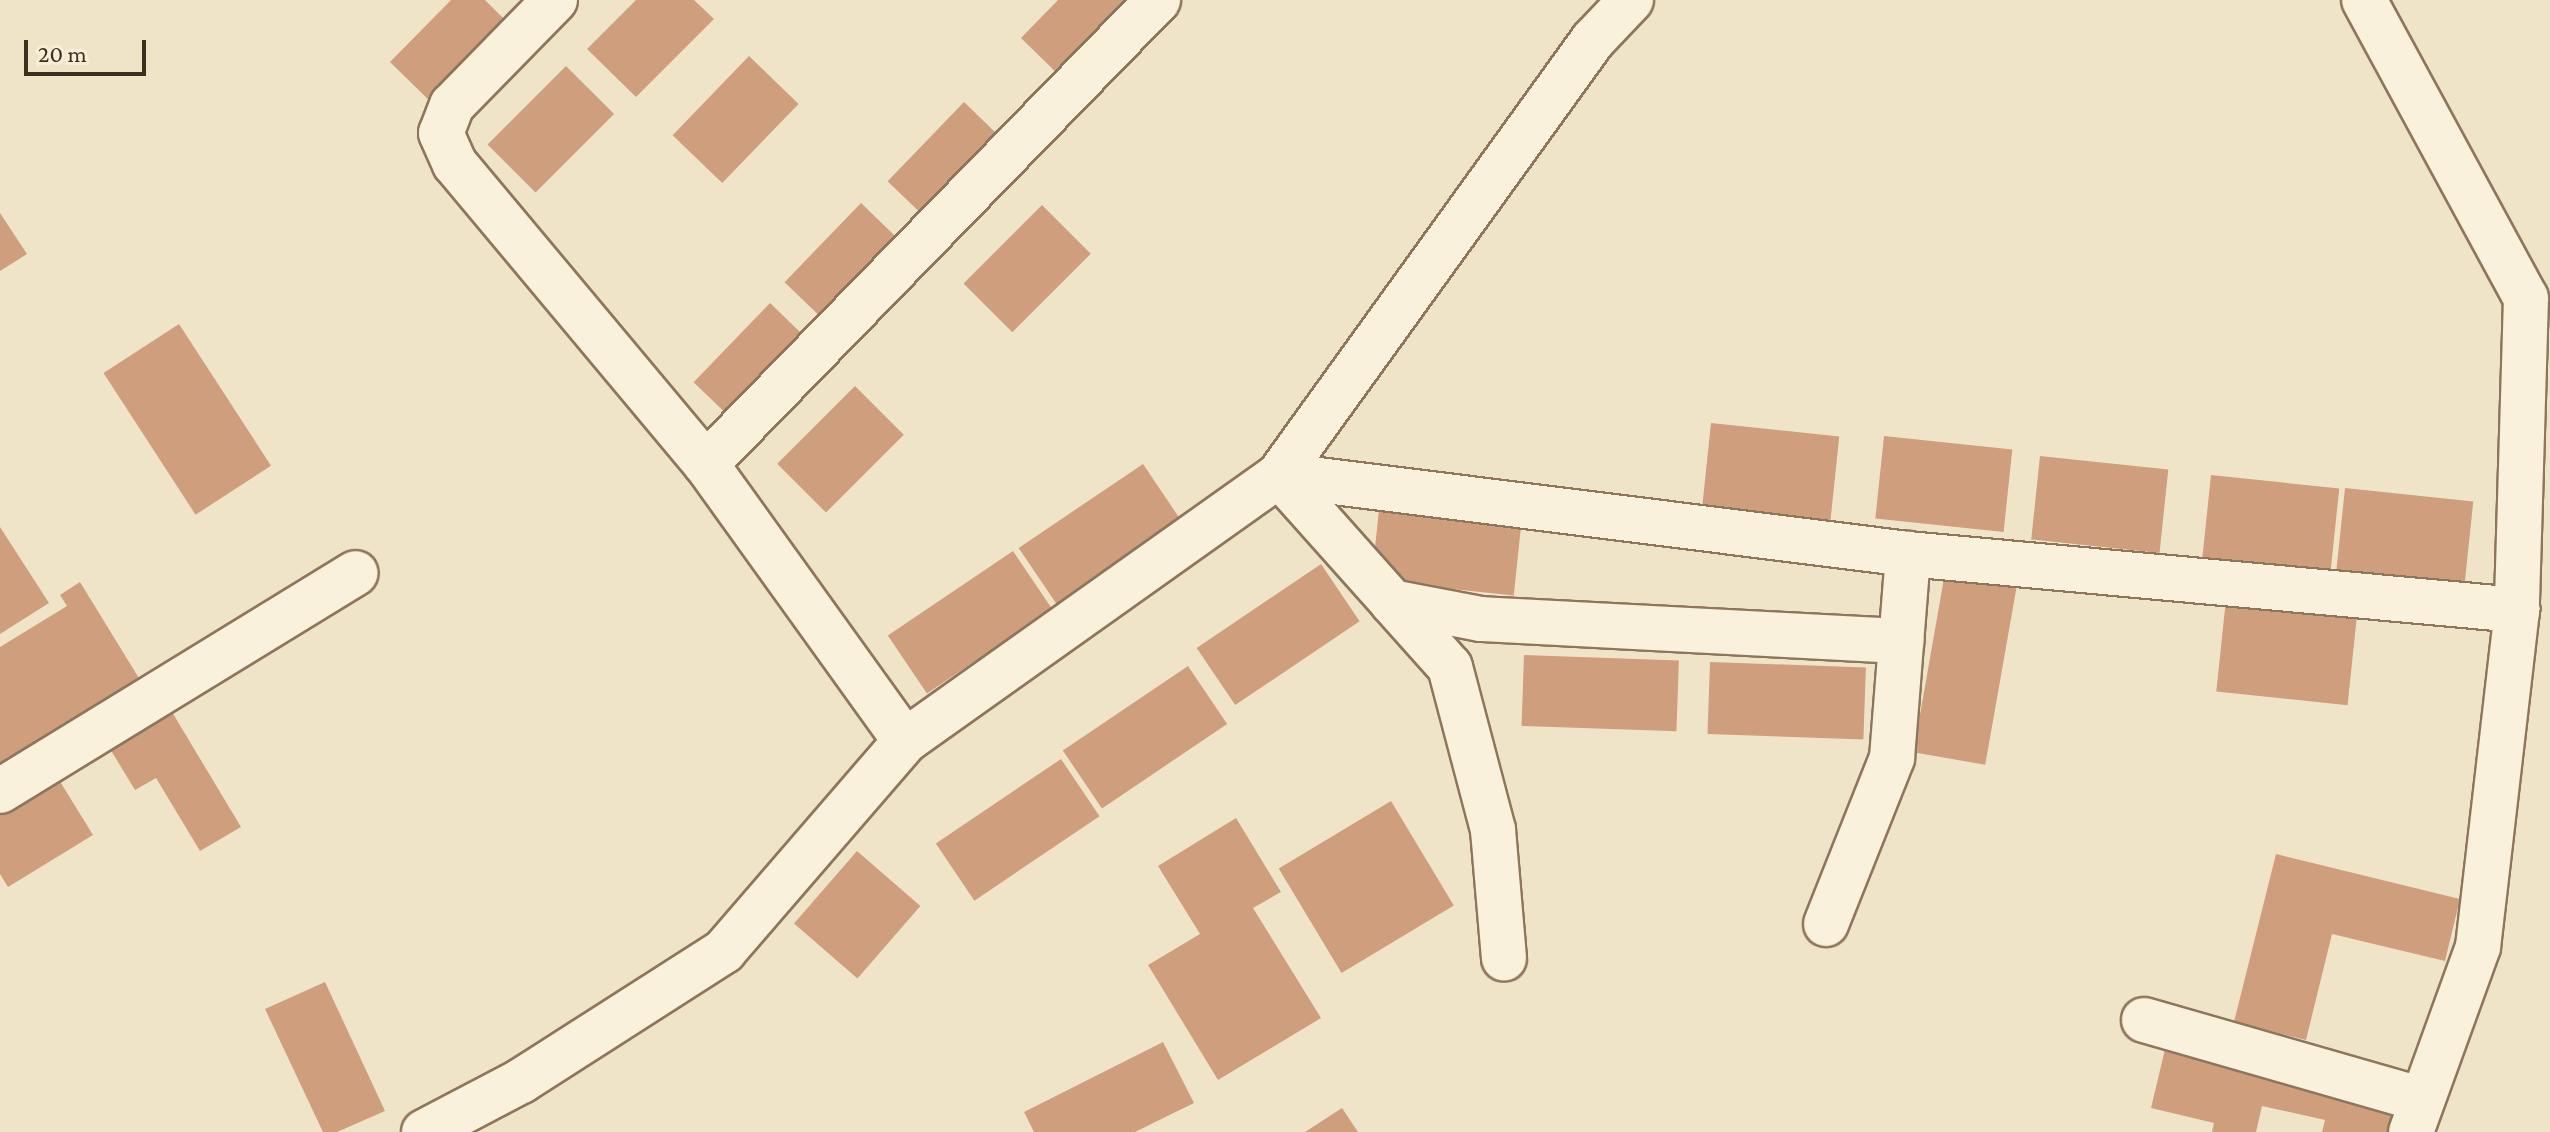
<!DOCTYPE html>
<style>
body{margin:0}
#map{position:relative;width:2550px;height:1132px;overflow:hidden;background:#f0e4c8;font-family:"Crimson Pro",serif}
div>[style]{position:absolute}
.building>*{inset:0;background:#cf9f7d;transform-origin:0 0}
.roads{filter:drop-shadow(2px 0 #8d765c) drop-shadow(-2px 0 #8d765c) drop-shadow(0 2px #8d765c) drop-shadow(0 -2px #8d765c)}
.minor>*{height:44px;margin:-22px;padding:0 22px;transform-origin:22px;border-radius:22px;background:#faf1dc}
span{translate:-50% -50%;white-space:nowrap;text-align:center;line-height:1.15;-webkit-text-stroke:6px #f7eed8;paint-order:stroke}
.scale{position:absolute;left:24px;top:40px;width:122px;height:36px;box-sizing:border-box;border:4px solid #3d2e20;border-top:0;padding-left:10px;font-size:24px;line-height:28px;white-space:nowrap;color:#3d2e20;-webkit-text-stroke:6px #f7eed8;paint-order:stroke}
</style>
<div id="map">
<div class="building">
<div style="clip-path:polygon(451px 0,485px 0,517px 32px,439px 110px,390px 62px)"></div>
<div style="clip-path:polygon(636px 0,694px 0,714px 19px,636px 97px,587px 49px)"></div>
<div style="clip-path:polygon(1058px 0,1140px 0,1070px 86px,1021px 38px)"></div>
<div style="left:749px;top:56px;width:69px;height:110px;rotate:44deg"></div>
<div style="left:566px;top:66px;width:68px;height:111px;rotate:45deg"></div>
<div style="left:964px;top:102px;width:69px;height:110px;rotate:44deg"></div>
<div style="left:861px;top:203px;width:69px;height:110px;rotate:44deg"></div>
<div style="left:1042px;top:205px;width:69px;height:111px;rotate:45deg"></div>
<div style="clip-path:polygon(0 213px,27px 254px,0 271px)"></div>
<div style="left:770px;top:303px;width:69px;height:110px;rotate:44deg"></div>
<div style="left:179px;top:324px;width:169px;height:90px;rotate:57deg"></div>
<div style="left:855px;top:386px;width:69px;height:110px;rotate:45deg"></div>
<div style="left:1711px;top:423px;width:129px;height:84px;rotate:6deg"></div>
<div style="left:1884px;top:436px;width:129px;height:83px;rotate:6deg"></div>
<div style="left:2040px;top:456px;width:129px;height:84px;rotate:6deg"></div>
<div style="left:1143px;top:464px;width:69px;height:150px;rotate:56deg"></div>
<div style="left:2211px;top:475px;width:129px;height:84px;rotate:6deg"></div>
<div style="left:2345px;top:488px;width:129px;height:84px;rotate:6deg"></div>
<div style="left:1380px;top:500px;width:143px;height:81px;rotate:6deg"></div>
<div style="clip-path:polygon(0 527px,49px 603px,0 634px)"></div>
<div style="left:1013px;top:551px;width:70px;height:151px;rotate:56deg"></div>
<div style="left:1321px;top:564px;width:69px;height:150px;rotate:56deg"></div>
<div style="left:1946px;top:567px;width:73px;height:188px;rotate:10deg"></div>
<div style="clip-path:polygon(80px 582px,145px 688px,0 776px,0 647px,67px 606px,60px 595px)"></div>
<div style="left:2226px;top:599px;width:132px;height:93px;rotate:6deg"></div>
<div style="left:1524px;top:655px;width:155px;height:71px;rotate:2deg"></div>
<div style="left:1710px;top:662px;width:156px;height:72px;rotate:2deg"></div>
<div style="left:1188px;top:666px;width:70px;height:151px;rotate:56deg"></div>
<div style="clip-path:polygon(166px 702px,241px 827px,200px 851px,156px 778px,135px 790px,104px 739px)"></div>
<div style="left:1061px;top:759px;width:69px;height:151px;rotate:56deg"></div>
<div style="clip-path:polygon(56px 775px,93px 835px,8px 887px,0 874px,0 809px)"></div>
<div style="left:1391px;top:801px;width:122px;height:131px;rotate:59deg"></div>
<div style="clip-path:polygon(1236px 818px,1281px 892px,1253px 908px,1321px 1018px,1218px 1080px,1148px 965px,1200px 934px,1158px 866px)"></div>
<div style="left:857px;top:851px;width:84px;height:96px;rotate:41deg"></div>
<div style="clip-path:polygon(2276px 854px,2460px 899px,2445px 961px,2332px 934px,2306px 1040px,2234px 1022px)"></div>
<div style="clip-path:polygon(325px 982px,385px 1111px,337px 1132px,323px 1132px,265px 1009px)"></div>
<div style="clip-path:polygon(1163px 1042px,1194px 1103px,1135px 1132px,1034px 1132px,1024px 1112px)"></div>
<div style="clip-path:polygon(2166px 1045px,2406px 1101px,2399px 1132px,2322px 1132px,2325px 1120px,2262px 1106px,2256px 1132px,2212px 1132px,2214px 1123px,2151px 1108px)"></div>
<div style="clip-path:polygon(1342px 1108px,1358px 1132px,1305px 1132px)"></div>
</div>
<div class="roads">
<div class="minor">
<div style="left:555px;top:0;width:147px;rotate:134.4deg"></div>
<div style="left:452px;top:105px;width:30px;rotate:111deg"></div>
<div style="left:441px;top:133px;width:34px;rotate:66deg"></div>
<div style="left:455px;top:164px;width:391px;rotate:50.1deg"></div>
<div style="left:706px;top:464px;width:341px;rotate:54.3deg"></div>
<div style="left:1631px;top:0;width:55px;rotate:133.5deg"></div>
<div style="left:1593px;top:40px;width:536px;rotate:125.82deg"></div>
<div style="left:1279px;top:475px;width:170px;rotate:48.3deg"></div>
<div style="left:1392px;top:602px;width:91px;rotate:10.8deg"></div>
<div style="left:1481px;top:619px;width:421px;rotate:3deg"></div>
<div style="left:2364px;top:0;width:339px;rotate:61.5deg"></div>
<div style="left:2526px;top:298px;width:312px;rotate:91.7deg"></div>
<div style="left:2517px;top:610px;width:339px;rotate:96.6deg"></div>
<div style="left:2478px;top:947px;width:197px;rotate:109.9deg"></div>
<div style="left:706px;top:464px;width:648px;rotate:-45.75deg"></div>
<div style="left:1392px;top:602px;width:87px;rotate:48.3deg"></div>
<div style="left:1450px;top:667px;width:169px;rotate:75.2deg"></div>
<div style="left:1493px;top:830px;width:129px;rotate:85.1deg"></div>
<div style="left:0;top:791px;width:417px;rotate:-31.5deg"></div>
<div style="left:1826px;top:924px;width:179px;rotate:-68.3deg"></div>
<div style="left:1892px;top:758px;width:205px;rotate:-85.5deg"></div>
<div style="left:2144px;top:1020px;width:286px;rotate:16deg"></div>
<div style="left:424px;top:1132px;width:110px;rotate:-27.7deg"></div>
<div style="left:521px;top:1081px;width:241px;rotate:-32.6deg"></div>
<div style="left:724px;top:951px;width:277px;rotate:-49.2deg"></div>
<div style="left:905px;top:741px;width:459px;rotate:-35.4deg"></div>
<div style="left:1279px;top:475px;width:634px;rotate:7.16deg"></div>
<div style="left:1908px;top:554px;width:612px;rotate:5.25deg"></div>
</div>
</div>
<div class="scale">20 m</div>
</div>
